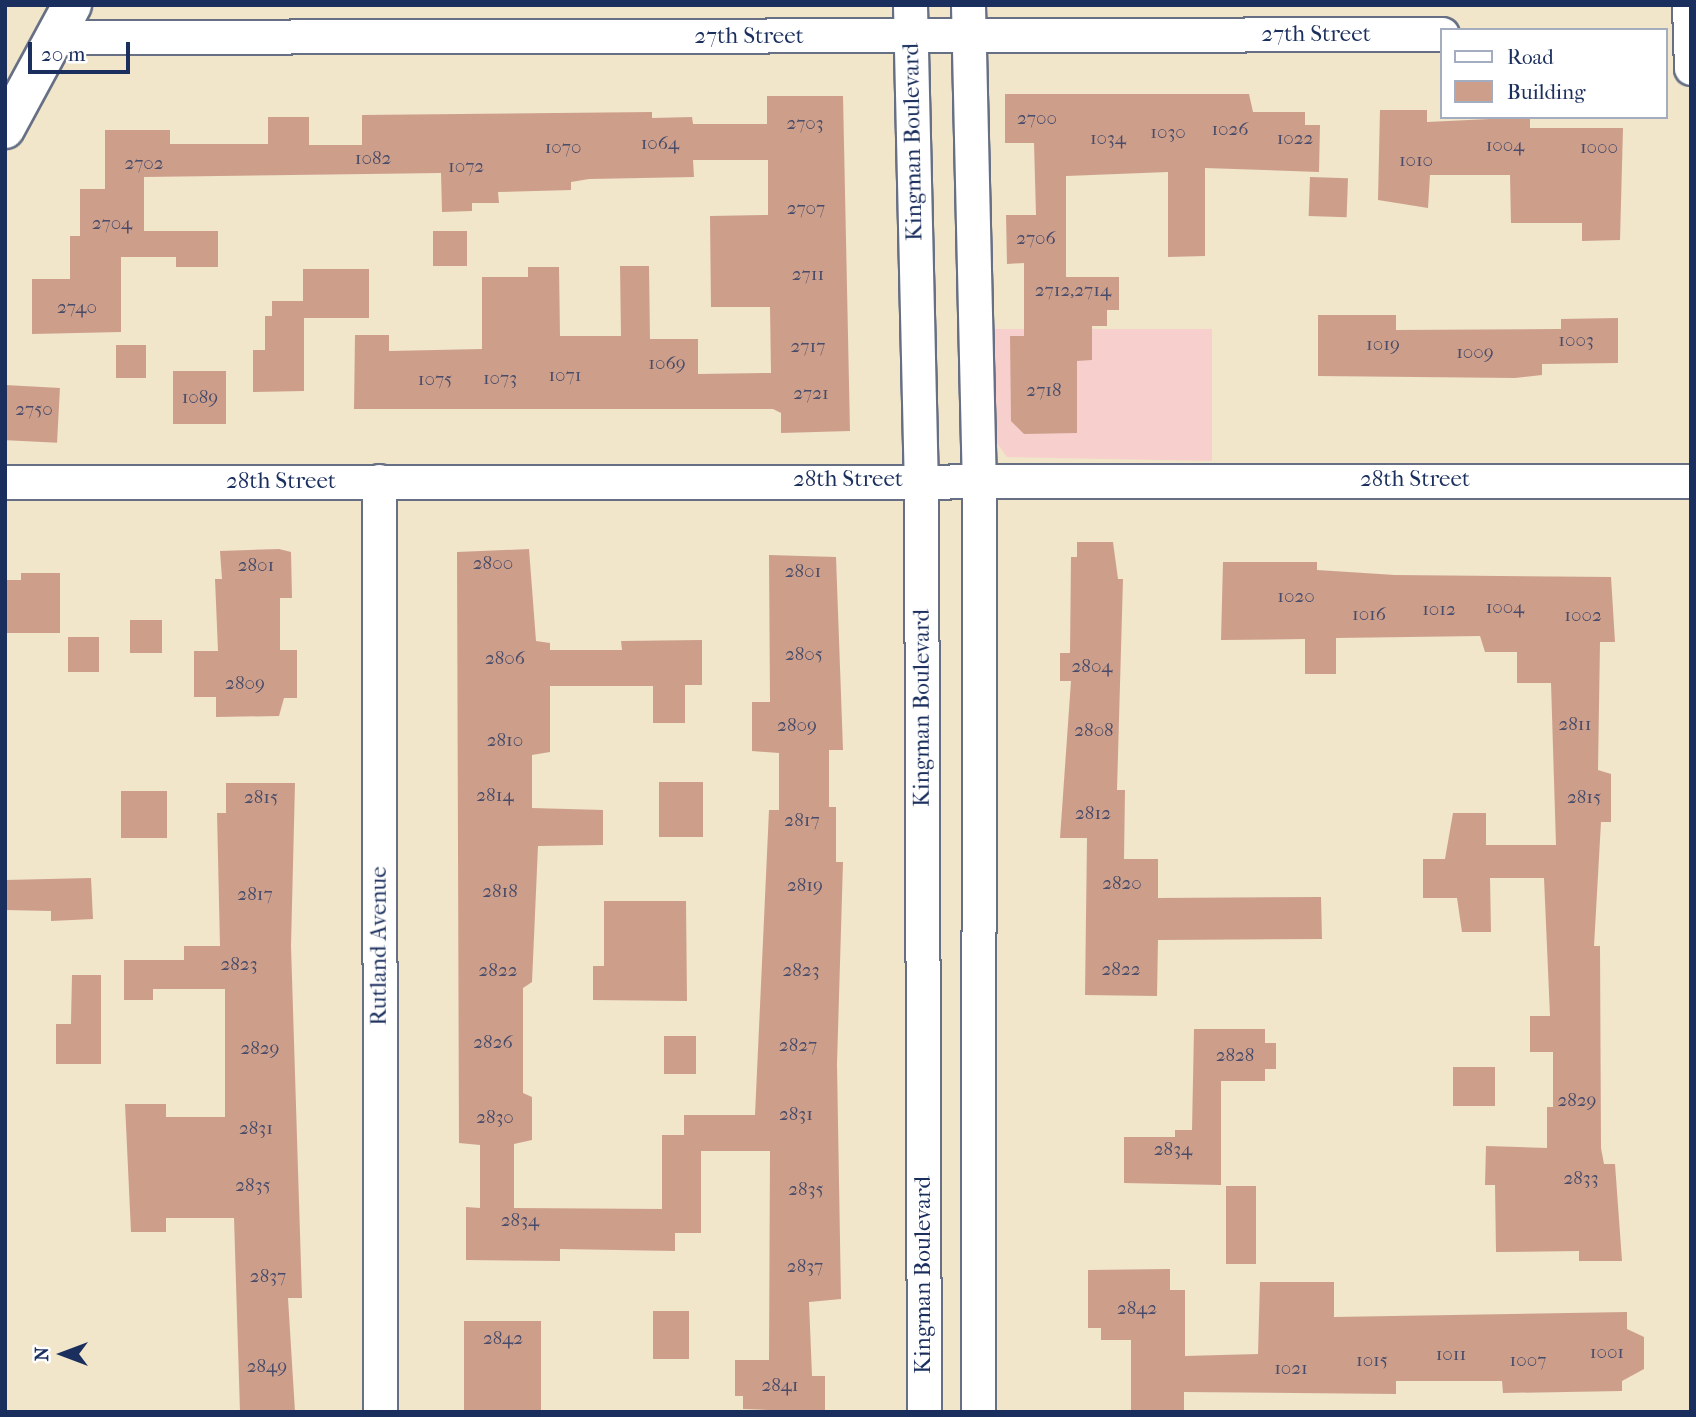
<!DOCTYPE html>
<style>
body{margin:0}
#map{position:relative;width:1696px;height:1417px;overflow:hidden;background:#f1e5ca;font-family:"IM FELL French Canon",serif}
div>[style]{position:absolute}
.built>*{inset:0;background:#f7d0cd}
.building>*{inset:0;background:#cd9f8b;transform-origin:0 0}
.roads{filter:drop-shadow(2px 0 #666f84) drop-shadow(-2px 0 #666f84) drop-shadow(0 2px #666f84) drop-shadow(0 -2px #666f84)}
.minor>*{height:33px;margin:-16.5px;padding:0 16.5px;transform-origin:16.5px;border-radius:16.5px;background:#fff}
.tertiary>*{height:38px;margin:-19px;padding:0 19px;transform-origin:19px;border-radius:19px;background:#fff}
span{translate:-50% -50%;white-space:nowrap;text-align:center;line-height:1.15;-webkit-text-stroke:6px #fff;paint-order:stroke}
.number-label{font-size:19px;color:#484b69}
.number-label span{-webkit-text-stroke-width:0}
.street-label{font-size:23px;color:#1b2f5e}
.frame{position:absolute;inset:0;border:7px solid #1b2f5e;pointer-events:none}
.legend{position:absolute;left:1440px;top:28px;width:228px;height:91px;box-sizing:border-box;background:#fff;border:2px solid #a4acbf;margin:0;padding:9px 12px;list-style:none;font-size:21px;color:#1b2f5e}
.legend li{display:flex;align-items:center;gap:14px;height:35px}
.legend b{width:35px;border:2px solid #a4acbf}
.north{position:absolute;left:28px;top:1319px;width:70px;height:70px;-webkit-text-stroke:5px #fff;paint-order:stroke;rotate:270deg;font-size:19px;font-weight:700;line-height:28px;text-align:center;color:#1b2f5e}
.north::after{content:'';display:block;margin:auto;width:24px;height:32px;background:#1b2f5e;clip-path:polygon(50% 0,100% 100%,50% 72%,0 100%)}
.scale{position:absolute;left:28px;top:42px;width:102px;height:32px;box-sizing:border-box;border:4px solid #1b2f5e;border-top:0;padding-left:9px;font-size:21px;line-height:24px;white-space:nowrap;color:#1b2f5e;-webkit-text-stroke:5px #fff;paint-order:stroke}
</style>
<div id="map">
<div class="built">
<div style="clip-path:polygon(990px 329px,1212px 329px,1212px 461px,1007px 457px,993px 438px)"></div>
</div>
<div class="building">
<div style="clip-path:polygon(1005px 94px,1249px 94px,1253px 112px,1305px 112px,1305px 125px,1320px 125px,1319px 172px,1205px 168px,1205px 256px,1168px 257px,1168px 172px,1066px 176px,1066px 277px,1119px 277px,1119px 310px,1107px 310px,1107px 326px,1092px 326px,1092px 360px,1077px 361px,1077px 433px,1024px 434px,1011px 421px,1010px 336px,1024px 336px,1024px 263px,1007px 264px,1006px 215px,1036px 215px,1034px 143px,1005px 143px)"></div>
<div style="clip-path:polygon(767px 96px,843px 96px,850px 431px,781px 433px,781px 413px,773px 409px,354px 409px,355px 335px,389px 335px,389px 351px,482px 349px,482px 277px,528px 277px,528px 267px,559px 267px,560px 336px,621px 336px,620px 266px,649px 266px,650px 339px,698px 339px,698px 374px,771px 373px,770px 307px,711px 307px,710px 216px,768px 215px,768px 160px,693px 160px,694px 177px,589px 179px,571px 182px,571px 190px,498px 192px,499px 203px,472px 203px,472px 211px,442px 212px,441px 173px,144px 177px,144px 231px,218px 231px,218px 267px,176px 267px,176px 257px,121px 257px,121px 332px,32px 334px,32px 279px,70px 279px,70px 236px,80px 236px,80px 189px,105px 189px,105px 130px,170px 130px,170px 144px,268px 144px,268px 117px,309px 117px,309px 145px,362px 145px,362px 115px,652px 112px,652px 118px,692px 117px,693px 124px,767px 124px)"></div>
<div style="clip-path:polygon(1380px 110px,1427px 110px,1427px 122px,1530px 117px,1530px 128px,1623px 128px,1620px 240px,1582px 241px,1582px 223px,1511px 223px,1510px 175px,1430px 175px,1428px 208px,1378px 200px)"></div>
<div style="left:1310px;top:177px;width:38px;height:39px;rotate:2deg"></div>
<div style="left:433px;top:231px;width:34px;height:35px"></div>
<div style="clip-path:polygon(303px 269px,369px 269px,369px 318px,304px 318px,304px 391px,253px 392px,253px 350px,265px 350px,265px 316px,272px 316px,272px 301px,303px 301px)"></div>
<div style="clip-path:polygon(1318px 315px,1396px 315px,1396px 330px,1561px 329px,1561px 319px,1618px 318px,1618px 363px,1542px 364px,1542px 375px,1515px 378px,1318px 376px)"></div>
<div style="left:116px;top:345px;width:30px;height:33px"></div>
<div style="left:173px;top:371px;width:53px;height:53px"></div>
<div style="left:5px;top:385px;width:55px;height:55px;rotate:3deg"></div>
<div style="clip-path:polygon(1077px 542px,1113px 542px,1118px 579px,1123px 579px,1117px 790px,1125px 790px,1124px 859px,1158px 859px,1158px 898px,1321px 897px,1322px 939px,1158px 940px,1157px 996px,1085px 995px,1087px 838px,1060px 838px,1071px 681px,1060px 681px,1060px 653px,1070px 653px,1071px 557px,1077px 557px)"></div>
<div style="clip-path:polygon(279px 549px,291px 552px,292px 598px,280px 598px,280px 650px,297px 650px,297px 698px,284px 698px,279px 716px,216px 717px,216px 697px,194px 697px,194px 651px,218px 651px,215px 579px,222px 579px,220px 551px)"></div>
<div style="clip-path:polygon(529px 549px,536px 641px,550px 643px,550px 650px,622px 650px,621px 641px,702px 640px,702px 685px,685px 685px,685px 723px,653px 723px,653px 686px,550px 686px,550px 752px,532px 755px,532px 808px,603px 810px,603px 845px,538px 846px,532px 982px,523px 988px,523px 1093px,532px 1097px,532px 1140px,514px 1144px,514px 1208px,662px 1209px,662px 1135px,684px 1135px,684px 1115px,755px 1115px,769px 810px,779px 810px,779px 753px,752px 751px,752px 702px,770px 702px,769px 555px,836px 557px,843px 750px,829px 750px,829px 807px,836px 807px,836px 862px,843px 862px,837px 1064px,841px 1299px,809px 1302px,812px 1376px,825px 1376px,825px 1412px,743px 1409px,743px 1396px,735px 1396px,735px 1360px,769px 1360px,770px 1151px,701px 1151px,701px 1233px,675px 1233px,675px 1251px,560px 1249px,560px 1261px,466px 1260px,466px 1207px,480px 1208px,480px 1145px,459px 1143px,457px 552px)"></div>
<div style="clip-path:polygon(1223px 562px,1317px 562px,1317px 570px,1395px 575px,1611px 577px,1615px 642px,1600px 642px,1598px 770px,1611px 774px,1611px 822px,1601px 822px,1594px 946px,1600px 946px,1601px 1148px,1604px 1164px,1615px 1164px,1622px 1261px,1579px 1261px,1579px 1251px,1496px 1252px,1495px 1185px,1485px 1185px,1486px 1146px,1547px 1148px,1547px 1107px,1553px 1107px,1553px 1052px,1530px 1052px,1530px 1016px,1550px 1016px,1544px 878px,1490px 878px,1491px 932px,1462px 932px,1457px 898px,1423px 898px,1423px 859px,1445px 859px,1453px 813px,1486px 813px,1486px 845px,1556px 845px,1551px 683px,1517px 683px,1517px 652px,1485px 652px,1480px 636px,1336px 638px,1336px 674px,1305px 674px,1305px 639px,1221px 640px)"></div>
<div style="clip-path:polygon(21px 573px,60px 573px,60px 633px,5px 633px,5px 580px,21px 580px)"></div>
<div style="left:130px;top:620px;width:32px;height:33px"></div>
<div style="left:68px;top:637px;width:31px;height:35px"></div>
<div style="left:659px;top:782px;width:44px;height:55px"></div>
<div style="clip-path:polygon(226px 783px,295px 783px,291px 946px,302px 1298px,288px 1298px,295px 1412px,240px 1412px,234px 1218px,166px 1218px,166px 1232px,131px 1232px,125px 1104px,166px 1104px,166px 1117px,225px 1117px,225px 989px,153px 989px,153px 1000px,124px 1000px,124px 960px,184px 960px,184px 946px,220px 946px,217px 813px,226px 813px)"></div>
<div style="left:121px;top:791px;width:46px;height:47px"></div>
<div style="clip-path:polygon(91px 878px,93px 919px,51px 921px,51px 911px,5px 910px,5px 880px)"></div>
<div style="clip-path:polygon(604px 901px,686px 901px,687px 1001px,593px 1000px,593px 966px,604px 966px)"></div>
<div style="clip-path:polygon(72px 975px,101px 975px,101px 1064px,56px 1064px,56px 1024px,71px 1024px)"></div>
<div style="clip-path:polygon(1194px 1029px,1265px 1029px,1265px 1043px,1276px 1043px,1276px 1069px,1265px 1069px,1265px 1081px,1221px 1081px,1221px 1185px,1124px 1183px,1124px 1137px,1175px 1137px,1175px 1130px,1192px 1130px)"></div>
<div style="left:664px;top:1036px;width:32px;height:38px"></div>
<div style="left:1453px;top:1067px;width:42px;height:39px"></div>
<div style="left:1226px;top:1186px;width:30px;height:78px"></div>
<div style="clip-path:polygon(1170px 1269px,1170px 1290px,1185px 1290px,1185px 1356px,1258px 1354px,1260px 1282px,1334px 1282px,1334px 1317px,1627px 1312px,1627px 1329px,1644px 1337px,1644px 1369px,1622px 1381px,1622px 1391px,1503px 1393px,1502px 1381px,1396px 1381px,1396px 1394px,1184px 1392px,1184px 1412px,1131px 1412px,1131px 1340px,1101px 1340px,1101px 1328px,1088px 1328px,1088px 1270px)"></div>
<div style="left:653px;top:1311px;width:36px;height:48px"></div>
<div style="left:464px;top:1321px;width:77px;height:91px"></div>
</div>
<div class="roads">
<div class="minor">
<div style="left:910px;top:5px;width:474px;rotate:88.7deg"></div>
<div style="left:921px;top:479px;width:933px;rotate:89.82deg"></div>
<div style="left:968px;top:5px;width:474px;rotate:88.7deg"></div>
<div style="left:979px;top:479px;width:933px;rotate:90.06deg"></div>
<div style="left:1689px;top:5px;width:63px;rotate:88.2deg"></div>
<div style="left:55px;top:37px;width:1387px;rotate:-0.12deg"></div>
<div style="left:379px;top:481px;width:931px;rotate:89.94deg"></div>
<div style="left:5px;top:482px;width:1686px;rotate:-0.03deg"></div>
</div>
<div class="tertiary">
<div style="left:5px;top:129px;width:141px;rotate:-61.6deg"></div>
</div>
</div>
<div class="number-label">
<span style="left:1037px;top:119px">2700</span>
<span style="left:805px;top:124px">2703</span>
<span style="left:1230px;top:130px">1026</span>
<span style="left:1168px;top:133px">1030</span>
<span style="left:1108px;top:139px">1034</span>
<span style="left:1295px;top:139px">1022</span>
<span style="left:660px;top:144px">1064</span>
<span style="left:1505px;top:146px">1004</span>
<span style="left:563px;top:148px">1070</span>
<span style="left:1599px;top:148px">1000</span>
<span style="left:373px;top:159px">1082</span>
<span style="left:1416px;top:161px">1010</span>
<span style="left:144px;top:164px">2702</span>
<span style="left:466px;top:167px">1072</span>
<span style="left:806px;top:209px">2707</span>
<span style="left:112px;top:224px">2704</span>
<span style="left:1036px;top:239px">2706</span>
<span style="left:808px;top:275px">2711</span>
<span style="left:1073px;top:291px">2712,2714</span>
<span style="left:77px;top:308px">2740</span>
<span style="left:1576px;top:341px">1003</span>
<span style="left:1383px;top:345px">1019</span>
<span style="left:808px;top:347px">2717</span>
<span style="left:1475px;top:353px">1009</span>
<span style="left:667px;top:364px">1069</span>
<span style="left:565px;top:376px">1071</span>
<span style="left:500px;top:379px">1073</span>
<span style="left:435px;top:380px">1075</span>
<span style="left:1044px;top:391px">2718</span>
<span style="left:811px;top:394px">2721</span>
<span style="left:200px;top:398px">1089</span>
<span style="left:34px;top:410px">2750</span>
<span style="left:493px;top:564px">2800</span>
<span style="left:256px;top:566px">2801</span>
<span style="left:803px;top:572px">2801</span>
<span style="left:1296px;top:597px">1020</span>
<span style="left:1505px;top:608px">1004</span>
<span style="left:1439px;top:610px">1012</span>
<span style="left:1369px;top:615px">1016</span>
<span style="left:1583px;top:616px">1002</span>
<span style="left:804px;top:655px">2805</span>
<span style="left:505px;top:659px">2806</span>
<span style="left:1092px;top:667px">2804</span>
<span style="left:245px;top:684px">2809</span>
<span style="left:1575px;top:725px">2811</span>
<span style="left:797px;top:726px">2809</span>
<span style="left:1094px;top:731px">2808</span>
<span style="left:505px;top:741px">2810</span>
<span style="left:495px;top:796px">2814</span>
<span style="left:261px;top:798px">2815</span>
<span style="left:1584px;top:798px">2815</span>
<span style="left:1093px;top:814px">2812</span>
<span style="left:802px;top:821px">2817</span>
<span style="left:1122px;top:884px">2820</span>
<span style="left:805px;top:886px">2819</span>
<span style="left:500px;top:892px">2818</span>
<span style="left:255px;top:895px">2817</span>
<span style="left:239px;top:965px">2823</span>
<span style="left:1121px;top:970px">2822</span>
<span style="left:498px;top:971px">2822</span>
<span style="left:801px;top:971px">2823</span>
<span style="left:493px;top:1043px">2826</span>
<span style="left:798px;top:1046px">2827</span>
<span style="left:260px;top:1049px">2829</span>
<span style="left:1235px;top:1056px">2828</span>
<span style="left:1577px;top:1101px">2829</span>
<span style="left:796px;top:1115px">2831</span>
<span style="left:495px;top:1118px">2830</span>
<span style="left:256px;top:1129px">2831</span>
<span style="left:1173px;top:1150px">2834</span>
<span style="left:1581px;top:1179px">2833</span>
<span style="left:253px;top:1186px">2835</span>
<span style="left:806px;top:1190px">2835</span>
<span style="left:520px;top:1221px">2834</span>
<span style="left:805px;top:1267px">2837</span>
<span style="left:268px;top:1277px">2837</span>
<span style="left:1137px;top:1309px">2842</span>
<span style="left:503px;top:1339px">2842</span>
<span style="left:1607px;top:1353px">1001</span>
<span style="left:1451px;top:1355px">1011</span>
<span style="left:1372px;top:1361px">1015</span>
<span style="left:1528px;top:1361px">1007</span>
<span style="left:267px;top:1367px">2849</span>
<span style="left:1291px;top:1369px">1021</span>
<span style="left:780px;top:1386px">2841</span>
</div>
<div class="street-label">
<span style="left:1316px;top:34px">27th Street</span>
<span style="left:749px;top:36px">27th Street</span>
<span style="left:913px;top:142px;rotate:-91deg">Kingman Boulevard</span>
<span style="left:848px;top:479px">28th Street</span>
<span style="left:1415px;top:479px">28th Street</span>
<span style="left:281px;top:481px">28th Street</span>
<span style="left:922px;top:708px;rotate:-90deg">Kingman Boulevard</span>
<span style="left:379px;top:946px;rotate:-90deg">Rutland Avenue</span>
<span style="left:923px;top:1275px;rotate:-90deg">Kingman Boulevard</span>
</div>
<div class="frame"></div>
<ul class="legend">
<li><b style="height:9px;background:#fff"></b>Road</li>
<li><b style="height:19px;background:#cd9f8b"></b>Building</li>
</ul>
<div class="north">N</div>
<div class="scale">20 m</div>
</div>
